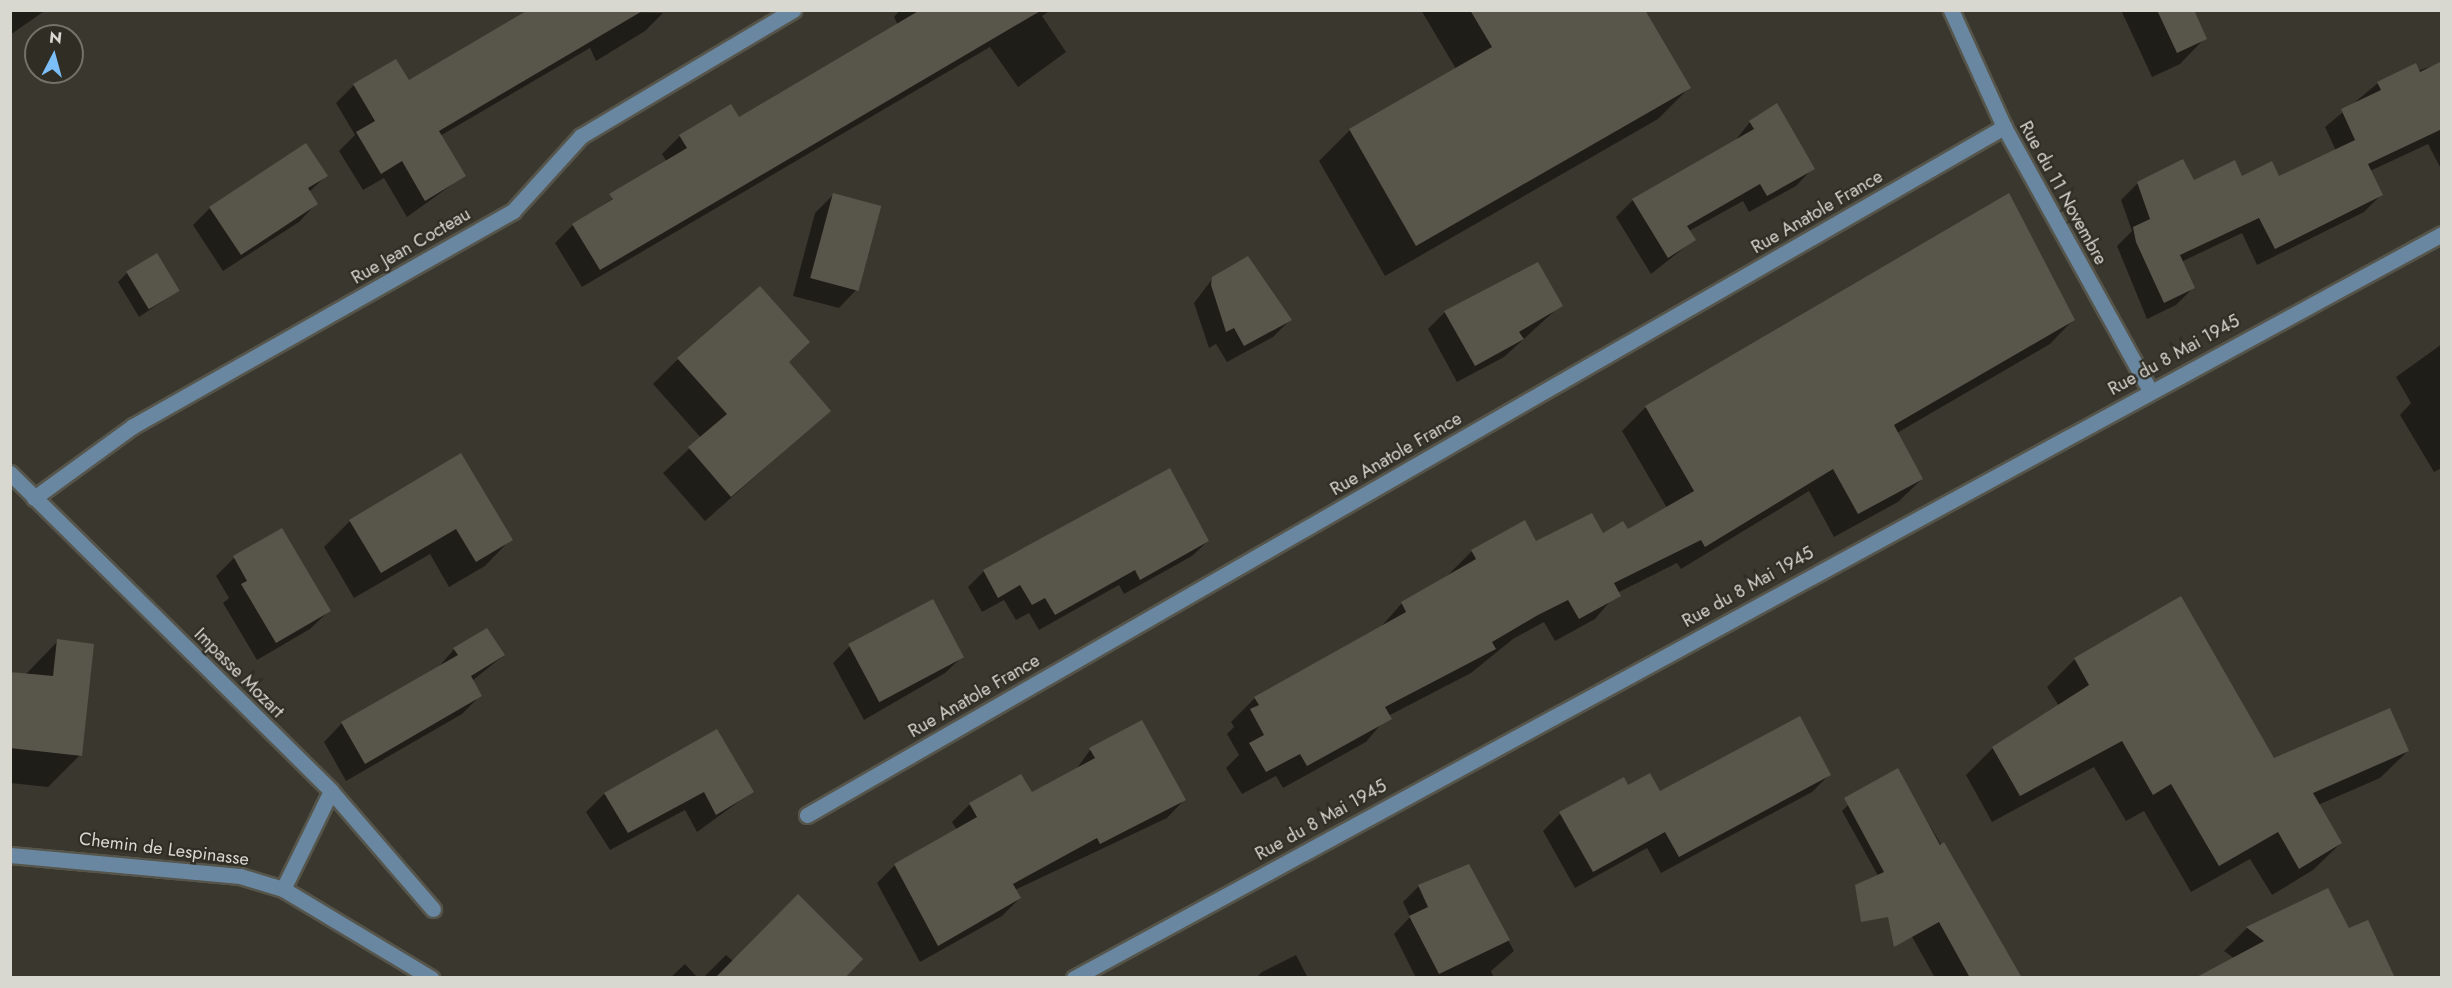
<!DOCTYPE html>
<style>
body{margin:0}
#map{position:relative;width:2452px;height:988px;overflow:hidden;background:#3a382e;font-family:Jost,sans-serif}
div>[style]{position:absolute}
.shadow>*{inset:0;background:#0007}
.building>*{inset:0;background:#58564b;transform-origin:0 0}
.roads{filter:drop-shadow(2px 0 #56554b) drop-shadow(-2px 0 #56554b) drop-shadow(0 2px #56554b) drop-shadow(0 -2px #56554b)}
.minor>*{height:15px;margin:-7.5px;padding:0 7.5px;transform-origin:7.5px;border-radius:7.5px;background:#6a87a1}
span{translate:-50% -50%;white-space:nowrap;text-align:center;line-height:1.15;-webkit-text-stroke:4.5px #302e24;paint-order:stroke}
.street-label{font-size:18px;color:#d8d7d0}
.frame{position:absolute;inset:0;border:12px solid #d8d7d0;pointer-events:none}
.north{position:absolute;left:24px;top:24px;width:60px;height:60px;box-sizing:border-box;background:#302e24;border:2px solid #737269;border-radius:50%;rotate:6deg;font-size:16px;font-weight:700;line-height:24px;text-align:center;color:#d8d7d0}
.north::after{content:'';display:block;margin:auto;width:21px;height:27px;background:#7bbef8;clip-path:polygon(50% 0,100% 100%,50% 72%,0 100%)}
</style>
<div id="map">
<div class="shadow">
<div style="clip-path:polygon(10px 10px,46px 10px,10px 35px)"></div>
<div style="clip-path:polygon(529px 10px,663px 13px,645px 31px,596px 61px,590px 48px,440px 136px,464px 176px,407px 217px,384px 178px,363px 190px,339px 151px,355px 135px,336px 103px,354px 85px,408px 82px)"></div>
<div style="clip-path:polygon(900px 10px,1051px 10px,1042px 16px,1066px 52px,1018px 87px,990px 47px,582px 287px,555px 243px,572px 226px,667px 162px,662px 154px,680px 136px,738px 119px,898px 25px,894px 17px)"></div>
<div style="clip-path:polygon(1421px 10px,1644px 10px,1689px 88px,1658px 119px,1385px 276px,1319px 161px,1350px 130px,1456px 69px)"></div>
<div style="clip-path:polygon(2121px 10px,2193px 10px,2205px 38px,2180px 64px,2152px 77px)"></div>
<div style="clip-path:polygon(2442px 63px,2442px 171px,2428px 144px,2370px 171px,2381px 195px,2364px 212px,2257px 265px,2242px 233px,2181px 262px,2193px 288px,2176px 305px,2147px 319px,2117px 246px,2132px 231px,2121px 200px,2138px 183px,2278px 178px,2336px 151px,2325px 127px,2378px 83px)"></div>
<div style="clip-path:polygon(1750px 122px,1813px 168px,1796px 186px,1749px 212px,1743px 201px,1689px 231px,1694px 240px,1651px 274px,1616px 217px,1633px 200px,1734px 142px)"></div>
<div style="clip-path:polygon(326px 176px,309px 192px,316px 204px,299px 222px,223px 271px,193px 225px,210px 208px)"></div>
<div style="clip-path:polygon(833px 195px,857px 289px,839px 308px,793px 296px,815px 213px)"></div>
<div style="clip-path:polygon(127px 273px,178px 291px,139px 317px,118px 282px)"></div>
<div style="clip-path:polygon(1213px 278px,1290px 320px,1273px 337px,1227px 362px,1216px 344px,1209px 348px,1194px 303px)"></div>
<div style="clip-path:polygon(1561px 305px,1504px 357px,1457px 382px,1428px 329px,1445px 312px)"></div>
<div style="clip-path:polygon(2073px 320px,2050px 344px,1897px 433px,1922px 479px,1898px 502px,1834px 537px,1809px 491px,1681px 569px,1677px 563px,1617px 593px,1595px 619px,1555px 641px,1544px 622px,1513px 639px,1471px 673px,1388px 716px,1366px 742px,1283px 788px,1276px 776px,1242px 794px,1226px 768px,1239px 755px,1227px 734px,1234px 727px,1231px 722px,1255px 698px,1379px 629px,1402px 603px,1448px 575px,1472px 551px,1627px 531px,1667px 508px,1622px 431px,1646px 407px)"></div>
<div style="clip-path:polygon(2442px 344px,2442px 468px,2434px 472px,2400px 415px,2411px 403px,2396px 377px)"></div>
<div style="clip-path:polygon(678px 359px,787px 362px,829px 411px,705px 521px,663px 473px,701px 438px,653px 384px)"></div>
<div style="clip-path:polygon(461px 455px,511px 539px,485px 566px,449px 587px,430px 554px,354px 598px,324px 547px,350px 521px)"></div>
<div style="clip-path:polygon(281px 530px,329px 611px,310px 629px,257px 660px,223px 603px,229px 598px,216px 576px,234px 558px)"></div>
<div style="clip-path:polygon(1208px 541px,1192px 556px,1124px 594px,1119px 585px,1039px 630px,1029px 613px,1016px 620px,1004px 600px,982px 612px,968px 587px,984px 571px)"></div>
<div style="clip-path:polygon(2180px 598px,2273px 759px,2408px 751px,2380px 778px,2318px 805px,2341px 843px,2313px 870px,2272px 895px,2250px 859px,2191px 892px,2144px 811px,2126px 821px,2094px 767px,1992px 822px,1966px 775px,1993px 748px,2059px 706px,2047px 687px,2075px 659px)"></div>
<div style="clip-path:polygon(58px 641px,80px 755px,48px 787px,10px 783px,10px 673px,25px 675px)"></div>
<div style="clip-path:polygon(850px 646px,962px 657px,945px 673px,864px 720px,833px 663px)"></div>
<div style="clip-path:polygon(454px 649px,504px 655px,472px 681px,480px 696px,462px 714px,346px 781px,324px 742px,342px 723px,437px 669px)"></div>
<div style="clip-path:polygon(717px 731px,752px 792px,697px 832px,685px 810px,610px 850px,586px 812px,604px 794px)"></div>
<div style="clip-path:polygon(1090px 750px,1184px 800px,1167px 818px,1015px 890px,1020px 898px,1002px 916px,920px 962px,877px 883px,895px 865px,957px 830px,952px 822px,970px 804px,1032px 794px,1075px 771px)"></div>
<div style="clip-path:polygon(1897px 770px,2020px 978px,1935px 978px,1842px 811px,1865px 788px)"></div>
<div style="clip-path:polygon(1830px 774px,1812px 792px,1661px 873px,1647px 848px,1575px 888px,1543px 831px,1560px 814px,1660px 793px)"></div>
<div style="clip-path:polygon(1468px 866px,1514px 951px,1491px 971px,1494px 978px,1416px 978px,1394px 934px,1410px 917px,1403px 902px,1419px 886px)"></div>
<div style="clip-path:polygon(2327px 890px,2348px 930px,2235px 959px,2224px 951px,2247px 928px)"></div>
<div style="clip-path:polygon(726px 955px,733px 961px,843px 978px,703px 978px)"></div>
<div style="clip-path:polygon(1296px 955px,1308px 978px,1256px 978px,1262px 972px)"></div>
<div style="clip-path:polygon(685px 964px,698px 978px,670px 978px)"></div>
</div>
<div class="building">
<div style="clip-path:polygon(528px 10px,644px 10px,439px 131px,466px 176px,425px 201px,402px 161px,381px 174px,356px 132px,375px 121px,353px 84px,396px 59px,409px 80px)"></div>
<div style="clip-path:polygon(920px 10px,1042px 10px,600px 270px,572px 224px,613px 199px,609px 194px,687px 148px,679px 135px,731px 104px,739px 117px)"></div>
<div style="clip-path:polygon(1470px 10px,1645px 10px,1691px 88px,1416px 246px,1349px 129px,1492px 47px)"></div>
<div style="clip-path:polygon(2157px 10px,2194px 10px,2207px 39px,2177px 53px)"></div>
<div style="clip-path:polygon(2442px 61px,2442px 129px,2368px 164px,2383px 195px,2275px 249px,2259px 218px,2180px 255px,2195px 288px,2164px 303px,2136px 242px,2133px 227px,2150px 219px,2137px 182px,2183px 159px,2194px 180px,2235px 160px,2242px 176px,2272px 161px,2279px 176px,2355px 140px,2341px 109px,2381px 90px,2377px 82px,2416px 63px,2420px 72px)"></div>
<div style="clip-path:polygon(1777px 103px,1815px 169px,1767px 196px,1760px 184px,1687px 226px,1696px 240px,1668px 258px,1632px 199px,1754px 129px,1749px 121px)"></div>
<div style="clip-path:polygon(306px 143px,328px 176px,308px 188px,318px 204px,241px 255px,209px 207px)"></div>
<div style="left:833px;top:193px;width:50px;height:88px;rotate:15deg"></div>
<div style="clip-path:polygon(2009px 193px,2075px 320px,1894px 425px,1923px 479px,1858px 514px,1833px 469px,1705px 547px,1701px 540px,1614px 583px,1621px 596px,1579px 619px,1568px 600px,1538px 615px,1492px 642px,1496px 649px,1385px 707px,1392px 719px,1327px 755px,1307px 766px,1300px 754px,1266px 772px,1249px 743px,1264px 735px,1250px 709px,1259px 705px,1254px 697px,1406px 612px,1401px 602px,1476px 559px,1471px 550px,1525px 520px,1536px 541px,1592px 513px,1603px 533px,1623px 521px,1628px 529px,1694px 491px,1645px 406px)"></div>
<div style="left:157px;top:253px;width:44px;height:36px;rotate:59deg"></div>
<div style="clip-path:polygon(1248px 256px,1292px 320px,1244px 346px,1234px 328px,1226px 332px,1211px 285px,1212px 277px)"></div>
<div style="clip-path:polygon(1538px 262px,1563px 306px,1519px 332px,1524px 339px,1475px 366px,1444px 311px)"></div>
<div style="clip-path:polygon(760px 286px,810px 342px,789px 362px,831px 411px,731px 497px,688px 447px,727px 414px,677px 358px)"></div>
<div style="clip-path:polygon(461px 453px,513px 540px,476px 562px,456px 529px,381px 573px,349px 520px)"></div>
<div style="clip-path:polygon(1170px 468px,1209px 541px,1140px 580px,1135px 570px,1055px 615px,1045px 598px,1032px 605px,1020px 585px,998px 598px,983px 570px)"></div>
<div style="clip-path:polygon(282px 528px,331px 611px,276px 643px,241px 584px,247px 581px,233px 556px)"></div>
<div style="clip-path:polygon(2181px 596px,2274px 758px,2390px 708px,2409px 751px,2313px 793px,2342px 843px,2299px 869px,2278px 832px,2219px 866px,2171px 784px,2153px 795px,2122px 741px,2020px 796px,1992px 747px,2089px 685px,2074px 658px)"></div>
<div style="left:933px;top:599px;width:66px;height:96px;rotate:62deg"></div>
<div style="clip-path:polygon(487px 628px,505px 655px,471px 676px,482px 696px,365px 764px,341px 722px,458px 655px,453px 648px)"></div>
<div style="clip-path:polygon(57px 639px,94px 644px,82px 756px,10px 748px,10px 672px,53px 676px)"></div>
<div style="clip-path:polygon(1800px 716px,1831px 775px,1679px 857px,1665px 832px,1593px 872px,1559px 812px,1624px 777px,1628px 785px,1650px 773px,1660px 791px)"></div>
<div style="clip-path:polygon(1142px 720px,1186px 800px,1100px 844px,1097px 838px,1013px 884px,1021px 898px,938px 946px,894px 864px,977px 817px,969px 803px,1021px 774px,1032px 792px,1095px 758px,1089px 748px)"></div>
<div style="clip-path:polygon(717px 729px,754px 792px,716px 815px,704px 792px,628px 833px,604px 793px)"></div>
<div style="clip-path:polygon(1898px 768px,1940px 845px,1944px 842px,2022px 978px,1970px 978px,1939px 922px,1894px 947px,1888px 917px,1861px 922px,1855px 885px,1884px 872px,1844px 798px)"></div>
<div style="clip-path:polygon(1469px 864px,1510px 940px,1439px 974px,1409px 916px,1428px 907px,1418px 885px)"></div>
<div style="clip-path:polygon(2328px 888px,2349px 928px,2368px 920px,2395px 978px,2195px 978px,2264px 941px,2246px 927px)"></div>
<div style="clip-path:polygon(798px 894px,863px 959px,845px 978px,715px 978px)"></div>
</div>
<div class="roads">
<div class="minor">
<div style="left:1951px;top:10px;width:128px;rotate:65.6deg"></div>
<div style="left:2004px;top:127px;width:301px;rotate:61deg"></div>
<div style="left:10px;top:473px;width:452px;rotate:44.7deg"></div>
<div style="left:331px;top:791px;width:156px;rotate:49.2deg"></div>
<div style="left:34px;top:498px;width:122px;rotate:-36deg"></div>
<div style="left:133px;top:426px;width:437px;rotate:-29.5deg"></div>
<div style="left:513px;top:211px;width:101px;rotate:-47.8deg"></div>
<div style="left:581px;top:136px;width:247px;rotate:-30.7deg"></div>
<div style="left:807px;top:815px;width:1381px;rotate:-29.89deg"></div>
<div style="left:10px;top:855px;width:231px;rotate:5.2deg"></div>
<div style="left:240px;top:876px;width:45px;rotate:16.8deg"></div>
<div style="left:283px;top:889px;width:173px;rotate:31deg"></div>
<div style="left:283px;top:889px;width:109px;rotate:-63.9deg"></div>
<div style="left:1074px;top:978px;width:1557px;rotate:-28.54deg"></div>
</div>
</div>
<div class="street-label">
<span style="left:2063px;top:193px;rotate:61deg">Rue du 11 Novembre</span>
<span style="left:1817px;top:212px;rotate:-30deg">Rue Anatole France</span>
<span style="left:411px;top:246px;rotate:-30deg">Rue Jean Cocteau</span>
<span style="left:2174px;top:355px;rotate:-29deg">Rue du 8 Mai 1945</span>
<span style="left:1396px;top:454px;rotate:-30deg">Rue Anatole France</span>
<span style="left:1748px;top:587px;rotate:-29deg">Rue du 8 Mai 1945</span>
<span style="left:239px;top:673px;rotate:45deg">Impasse Mozart</span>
<span style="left:974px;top:696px;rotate:-30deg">Rue Anatole France</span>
<span style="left:1321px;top:820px;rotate:-29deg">Rue du 8 Mai 1945</span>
<span style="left:164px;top:849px;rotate:7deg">Chemin de Lespinasse</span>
</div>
<div class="frame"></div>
<div class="north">N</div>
</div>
